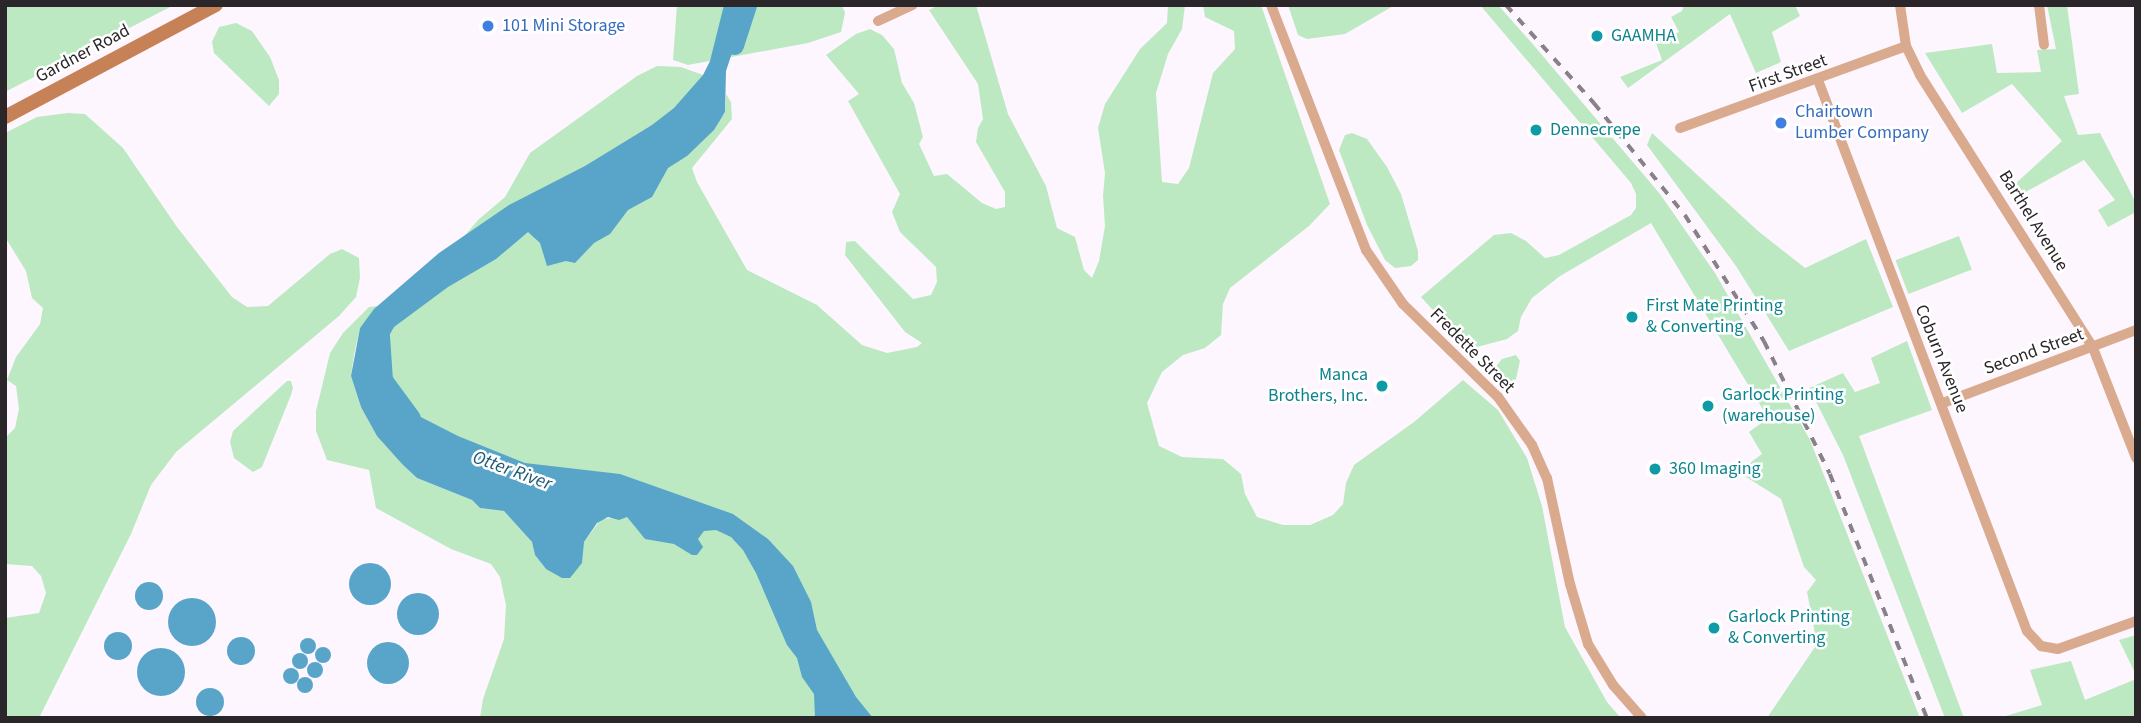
<!DOCTYPE html>
<style>
body{margin:0}
#map{position:relative;width:2141px;height:723px;overflow:hidden;background:#fef6fe;font-family:"Source Sans 3",sans-serif}
div>[style]{position:absolute}
.green>*{inset:0;background:#bce9c2;transform-origin:0 0}
.water>*{inset:0;background:#58a5c9}
.round{border-radius:50%}
.river>*{height:19px;margin:-9.5px;padding:0 9.5px;transform-origin:9.5px;border-radius:9.5px;background:#58a5c9}
.street>*{height:10px;margin:-5px;padding:0 5px;transform-origin:5px;border-radius:5px;background:#d9aa8d}
.secondary>*{height:14px;margin:-7px;padding:0 7px;transform-origin:7px;border-radius:7px;background:#c78157}
.rail>*{height:3.5px;margin-top:-1.75px;transform-origin:0;background:repeating-linear-gradient(90deg,#888288 0 9px,transparent 0 18px)}
.dots>*{width:19px;height:19px;translate:-50% -50%;box-sizing:border-box;border:4px solid #fff;border-radius:50%}
span{translate:-50% -50%;white-space:nowrap;text-align:center;line-height:1.15;-webkit-text-stroke:5px #fff;paint-order:stroke}
.shop-label{font-size:18px;color:#366cbe}
.left{translate:0 -50%;text-align:left}
.culture-label{font-size:18px;color:#0d838f}
.right{translate:-100% -50%;text-align:right}
.street-label{font-size:18px;color:#2a262a}
.water-label{font-size:19px;color:#1c5972;font-style:italic}
.frame{position:absolute;inset:0;border:7px solid #2a262a;pointer-events:none}
</style>
<div id="map">
<div class="green">
<div style="clip-path:polygon(5px 5px,174px 5px,5px 92px)"></div>
<div style="clip-path:polygon(677px 5px,842px 5px,845px 13px,841px 32px,808px 43px,688px 65px,673px 60px)"></div>
<div style="clip-path:polygon(939px 5px,976px 5px,1008px 114px,1046px 186px,1057px 228px,1075px 237px,1084px 270px,1092px 278px,1099px 261px,1105px 226px,1103px 196px,1105px 173px,1098px 128px,1105px 104px,1140px 49px,1167px 23px,1168px 5px,1185px 5px,1182px 29px,1168px 54px,1156px 93px,1162px 182px,1178px 184px,1189px 168px,1213px 73px,1235px 49px,1234px 31px,1205px 17px,1203px 5px,1261px 5px,1330px 204px,1309px 226px,1230px 288px,1223px 304px,1221px 335px,1205px 348px,1183px 355px,1162px 372px,1147px 403px,1159px 446px,1182px 457px,1223px 459px,1241px 474px,1245px 494px,1257px 517px,1283px 525px,1310px 525px,1333px 515px,1343px 504px,1346px 483px,1354px 465px,1414px 422px,1463px 380px,1498px 410px,1527px 458px,1542px 506px,1565px 627px,1607px 702px,1621px 718px,480px 718px,483px 699px,504px 639px,506px 605px,500px 577px,491px 564px,451px 549px,376px 508px,369px 470px,327px 460px,316px 431px,316px 411px,330px 353px,343px 333px,369px 307px,378px 306px,360px 328px,354px 355px,351px 376px,361px 407px,403px 465px,417px 478px,472px 500px,480px 508px,504px 511px,532px 542px,535px 555px,546px 569px,584px 542px,601px 519px,627px 517px,641px 534px,655px 520px,561px 489px,415px 423px,385px 386px,379px 369px,378px 338px,478px 220px,505px 197px,530px 153px,637px 76px,657px 66px,681px 67px,703px 75px,698px 145px,725px 113px,726px 94px,731px 102px,732px 119px,692px 168px,697px 182px,747px 270px,817px 305px,862px 345px,887px 353px,917px 347px,922px 343px,905px 332px,845px 255px,846px 242px,855px 241px,913px 299px,931px 295px,937px 282px,936px 267px,900px 232px,892px 212px,900px 194px,848px 101px,859px 94px,826px 55px,856px 34px,870px 29px,882px 35px,894px 49px,902px 83px,914px 103px,923px 137px,919px 144px,934px 176px,947px 174px,982px 203px,996px 209px,1005px 207px,1005px 192px,976px 142px,978px 128px,983px 119px,978px 84px,929px 10px)"></div>
<div style="clip-path:polygon(1288px 5px,1395px 5px,1345px 34px,1307px 39px,1298px 35px)"></div>
<div style="clip-path:polygon(1480px 5px,1498px 5px,1531px 42px,1660px 194px,1715px 273px,1810px 440px,1920px 718px,1767px 718px,1817px 644px,1807px 592px,1816px 580px,1804px 567px,1781px 499px,1738px 472px,1762px 454px,1749px 432px,1768px 418px,1651px 223px,1560px 276px,1532px 298px,1521px 317px,1518px 331px,1507px 339px,1477px 347px,1460px 340px,1421px 297px,1494px 235px,1511px 233px,1526px 241px,1545px 258px,1559px 255px,1631px 215px,1636px 208px,1636px 194px,1631px 183px)"></div>
<div style="clip-path:polygon(1684px 5px,1795px 5px,1800px 16px,1772px 32px,1781px 62px,1756px 73px,1730px 14px,1628px 88px,1620px 77px,1662px 60px,1656px 43px,1679px 32px,1671px 17px,1682px 11px)"></div>
<div style="clip-path:polygon(2047px 5px,2067px 5px,2079px 94px,2064px 96px,2078px 135px,2100px 133px,2136px 203px,2136px 212px,2108px 227px,2098px 210px,2115px 200px,2084px 160px,2020px 195px,2014px 185px,2062px 141px,2012px 84px,1962px 113px,1925px 53px,1992px 44px,1997px 73px,2041px 72px,2037px 50px,2056px 49px)"></div>
<div style="clip-path:polygon(236px 23px,252px 31px,270px 57px,279px 80px,279px 94px,269px 106px,214px 53px,212px 42px,219px 27px)"></div>
<div style="clip-path:polygon(68px 113px,85px 114px,123px 148px,177px 227px,232px 297px,247px 307px,268px 306px,330px 254px,342px 249px,359px 258px,360px 278px,356px 297px,339px 316px,176px 452px,151px 485px,131px 534px,39px 718px,5px 718px,5px 618px,39px 613px,46px 593px,41px 576px,32px 566px,5px 564px,5px 438px,15px 428px,19px 409px,16px 386px,7px 380px,16px 357px,40px 324px,43px 308px,32px 298px,26px 271px,5px 237px,5px 133px,37px 117px)"></div>
<div style="clip-path:polygon(1352px 133px,1367px 139px,1387px 167px,1401px 194px,1418px 251px,1418px 260px,1411px 266px,1395px 268px,1385px 260px,1367px 225px,1339px 150px,1345px 135px)"></div>
<div style="clip-path:polygon(1652px 133px,1758px 231px,1805px 268px,1866px 239px,1893px 307px,1789px 351px,1736px 266px,1647px 145px)"></div>
<div style="left:1959px;top:236px;width:36px;height:68px;rotate:69deg"></div>
<div style="clip-path:polygon(1907px 341px,1932px 410px,1859px 436px,1964px 718px,1945px 718px,1843px 455px,1809px 388px,1843px 373px,1855px 392px,1880px 383px,1871px 358px)"></div>
<div style="clip-path:polygon(1516px 355px,1520px 361px,1516px 379px,1509px 385px,1494px 369px,1502px 359px)"></div>
<div style="clip-path:polygon(287px 381px,291px 381px,293px 388px,291px 395px,262px 467px,253px 472px,234px 458px,230px 442px,233px 431px)"></div>
<div style="clip-path:polygon(2136px 635px,2136px 675px,2119px 640px)"></div>
<div style="clip-path:polygon(2071px 661px,2085px 700px,2136px 679px,2136px 718px,1999px 718px,2042px 705px,2030px 670px)"></div>
</div>
<div class="water">
<div style="clip-path:polygon(724px 5px,746px 5px,741px 21px,748px 33px,735px 44px,726px 71px,725px 112px,714px 130px,687px 156px,668px 168px,652px 197px,628px 210px,610px 234px,594px 243px,575px 263px,566px 261px,547px 266px,540px 243px,528px 232px,496px 259px,448px 287px,394px 327px,381px 350px,379px 369px,385px 386px,407px 410px,458px 436px,525px 463px,620px 474px,733px 514px,768px 539px,793px 566px,811px 602px,817px 630px,856px 697px,873px 718px,815px 718px,814px 694px,802px 677px,797px 658px,787px 645px,756px 573px,743px 550px,731px 537px,716px 530px,704px 531px,698px 539px,703px 547px,697px 555px,692px 555px,674px 544px,645px 539px,627px 517px,619px 520px,608px 517px,597px 523px,584px 542px,582px 563px,570px 578px,562px 578px,546px 569px,535px 555px,532px 542px,504px 511px,480px 508px,472px 500px,417px 478px,403px 465px,377px 436px,361px 407px,351px 376px,360px 328px,374px 309px,439px 253px,509px 205px,585px 166px,652px 125px,674px 108px,703px 75px,710px 61px)"></div>
<div class="round" style="left:349px;top:563px;width:42px;height:42px"></div>
<div class="round" style="left:135px;top:582px;width:28px;height:28px"></div>
<div class="round" style="left:397px;top:593px;width:42px;height:42px"></div>
<div class="round" style="left:168px;top:598px;width:48px;height:48px"></div>
<div class="round" style="left:104px;top:632px;width:28px;height:28px"></div>
<div class="round" style="left:227px;top:637px;width:28px;height:28px"></div>
<div class="round" style="left:300px;top:638px;width:16px;height:16px"></div>
<div class="round" style="left:367px;top:642px;width:42px;height:42px"></div>
<div class="round" style="left:315px;top:647px;width:16px;height:16px"></div>
<div class="round" style="left:137px;top:648px;width:48px;height:48px"></div>
<div class="round" style="left:292px;top:653px;width:16px;height:16px"></div>
<div class="round" style="left:307px;top:662px;width:16px;height:16px"></div>
<div class="round" style="left:283px;top:668px;width:16px;height:16px"></div>
<div class="round" style="left:297px;top:677px;width:16px;height:16px"></div>
<div class="round" style="left:196px;top:688px;width:28px;height:28px"></div>
</div>
<div class="river">
<div style="left:734px;top:45px;width:42px;rotate:-72deg"></div>
<div style="left:380px;top:336px;width:44px;rotate:86.1deg"></div>
<div style="left:383px;top:380px;width:47px;rotate:53.6deg"></div>
</div>
<div class="street">
<div style="left:1271px;top:5px;width:263px;rotate:68.8deg"></div>
<div style="left:1366px;top:250px;width:65px;rotate:55.6deg"></div>
<div style="left:1403px;top:304px;width:133px;rotate:44.4deg"></div>
<div style="left:1498px;top:397px;width:59px;rotate:54.7deg"></div>
<div style="left:1532px;top:445px;width:36px;rotate:66deg"></div>
<div style="left:1547px;top:478px;width:108px;rotate:77.8deg"></div>
<div style="left:1570px;top:584px;width:63px;rotate:73.3deg"></div>
<div style="left:1588px;top:644px;width:48px;rotate:58.6deg"></div>
<div style="left:1613px;top:685px;width:44px;rotate:48.7deg"></div>
<div style="left:1900px;top:5px;width:41px;rotate:81.7deg"></div>
<div style="left:1906px;top:46px;width:32px;rotate:64deg"></div>
<div style="left:1920px;top:75px;width:323px;rotate:57.6deg"></div>
<div style="left:2093px;top:348px;width:118px;rotate:68.6deg"></div>
<div style="left:2039px;top:5px;width:40px;rotate:82.9deg"></div>
<div style="left:878px;top:21px;width:38px;rotate:-25deg"></div>
<div style="left:1818px;top:80px;width:589px;rotate:69.23deg"></div>
<div style="left:2027px;top:631px;width:21px;rotate:47deg"></div>
<div style="left:2041px;top:646px;width:17px;rotate:10deg"></div>
<div style="left:2058px;top:649px;width:83px;rotate:-19.7deg"></div>
<div style="left:1680px;top:128px;width:240px;rotate:-19.9deg"></div>
<div style="left:1943px;top:403px;width:206px;rotate:-20.7deg"></div>
</div>
<div class="secondary">
<div style="left:5px;top:117px;width:239px;rotate:-28deg"></div>
</div>
<div class="rail">
<div style="left:1506px;top:5px;width:132px;rotate:48.1deg"></div>
<div style="left:1594px;top:103px;width:144px;rotate:50.9deg"></div>
<div style="left:1685px;top:215px;width:149px;rotate:57.9deg"></div>
<div style="left:1764px;top:341px;width:148px;rotate:63.6deg"></div>
<div style="left:1830px;top:474px;width:263px;rotate:68.3deg"></div>
</div>
<div class="dots">
<div style="left:488px;top:26px;background:#3f7fe0"></div>
<div style="left:1597px;top:36px;background:#0f9aa8"></div>
<div style="left:1781px;top:123px;background:#3f7fe0"></div>
<div style="left:1536px;top:130px;background:#0f9aa8"></div>
<div style="left:1632px;top:317px;background:#0f9aa8"></div>
<div style="left:1382px;top:386px;background:#0f9aa8"></div>
<div style="left:1708px;top:406px;background:#0f9aa8"></div>
<div style="left:1655px;top:469px;background:#0f9aa8"></div>
<div style="left:1714px;top:628px;background:#0f9aa8"></div>
</div>
<div class="shop-label">
<span class="left" style="left:502px;top:26px">101 Mini Storage</span>
<span class="left" style="left:1795px;top:123px">Chairtown<br>Lumber Company</span>
</div>
<div class="culture-label">
<span class="left" style="left:1611px;top:36px">GAAMHA</span>
<span class="left" style="left:1550px;top:130px">Dennecrepe</span>
<span class="left" style="left:1646px;top:317px">First Mate Printing<br>&amp; Converting</span>
<span class="right" style="left:1368px;top:386px">Manca<br>Brothers, Inc.</span>
<span class="left" style="left:1722px;top:406px">Garlock Printing<br>(warehouse)</span>
<span class="left" style="left:1669px;top:469px">360 Imaging</span>
<span class="left" style="left:1728px;top:628px">Garlock Printing<br>&amp; Converting</span>
</div>
<div class="street-label">
<span style="left:83px;top:54px;rotate:-28deg">Gardner Road</span>
<span style="left:1788px;top:74px;rotate:-20deg">First Street</span>
<span style="left:2033px;top:221px;rotate:58deg">Barthel Avenue</span>
<span style="left:1472px;top:351px;rotate:45deg">Fredette Street</span>
<span style="left:2034px;top:352px;rotate:-20deg">Second Street</span>
<span style="left:1941px;top:359px;rotate:68deg">Coburn Avenue</span>
</div>
<div class="water-label">
<span style="left:512px;top:471px;rotate:20deg">Otter River</span>
</div>
<div class="frame"></div>
</div>
